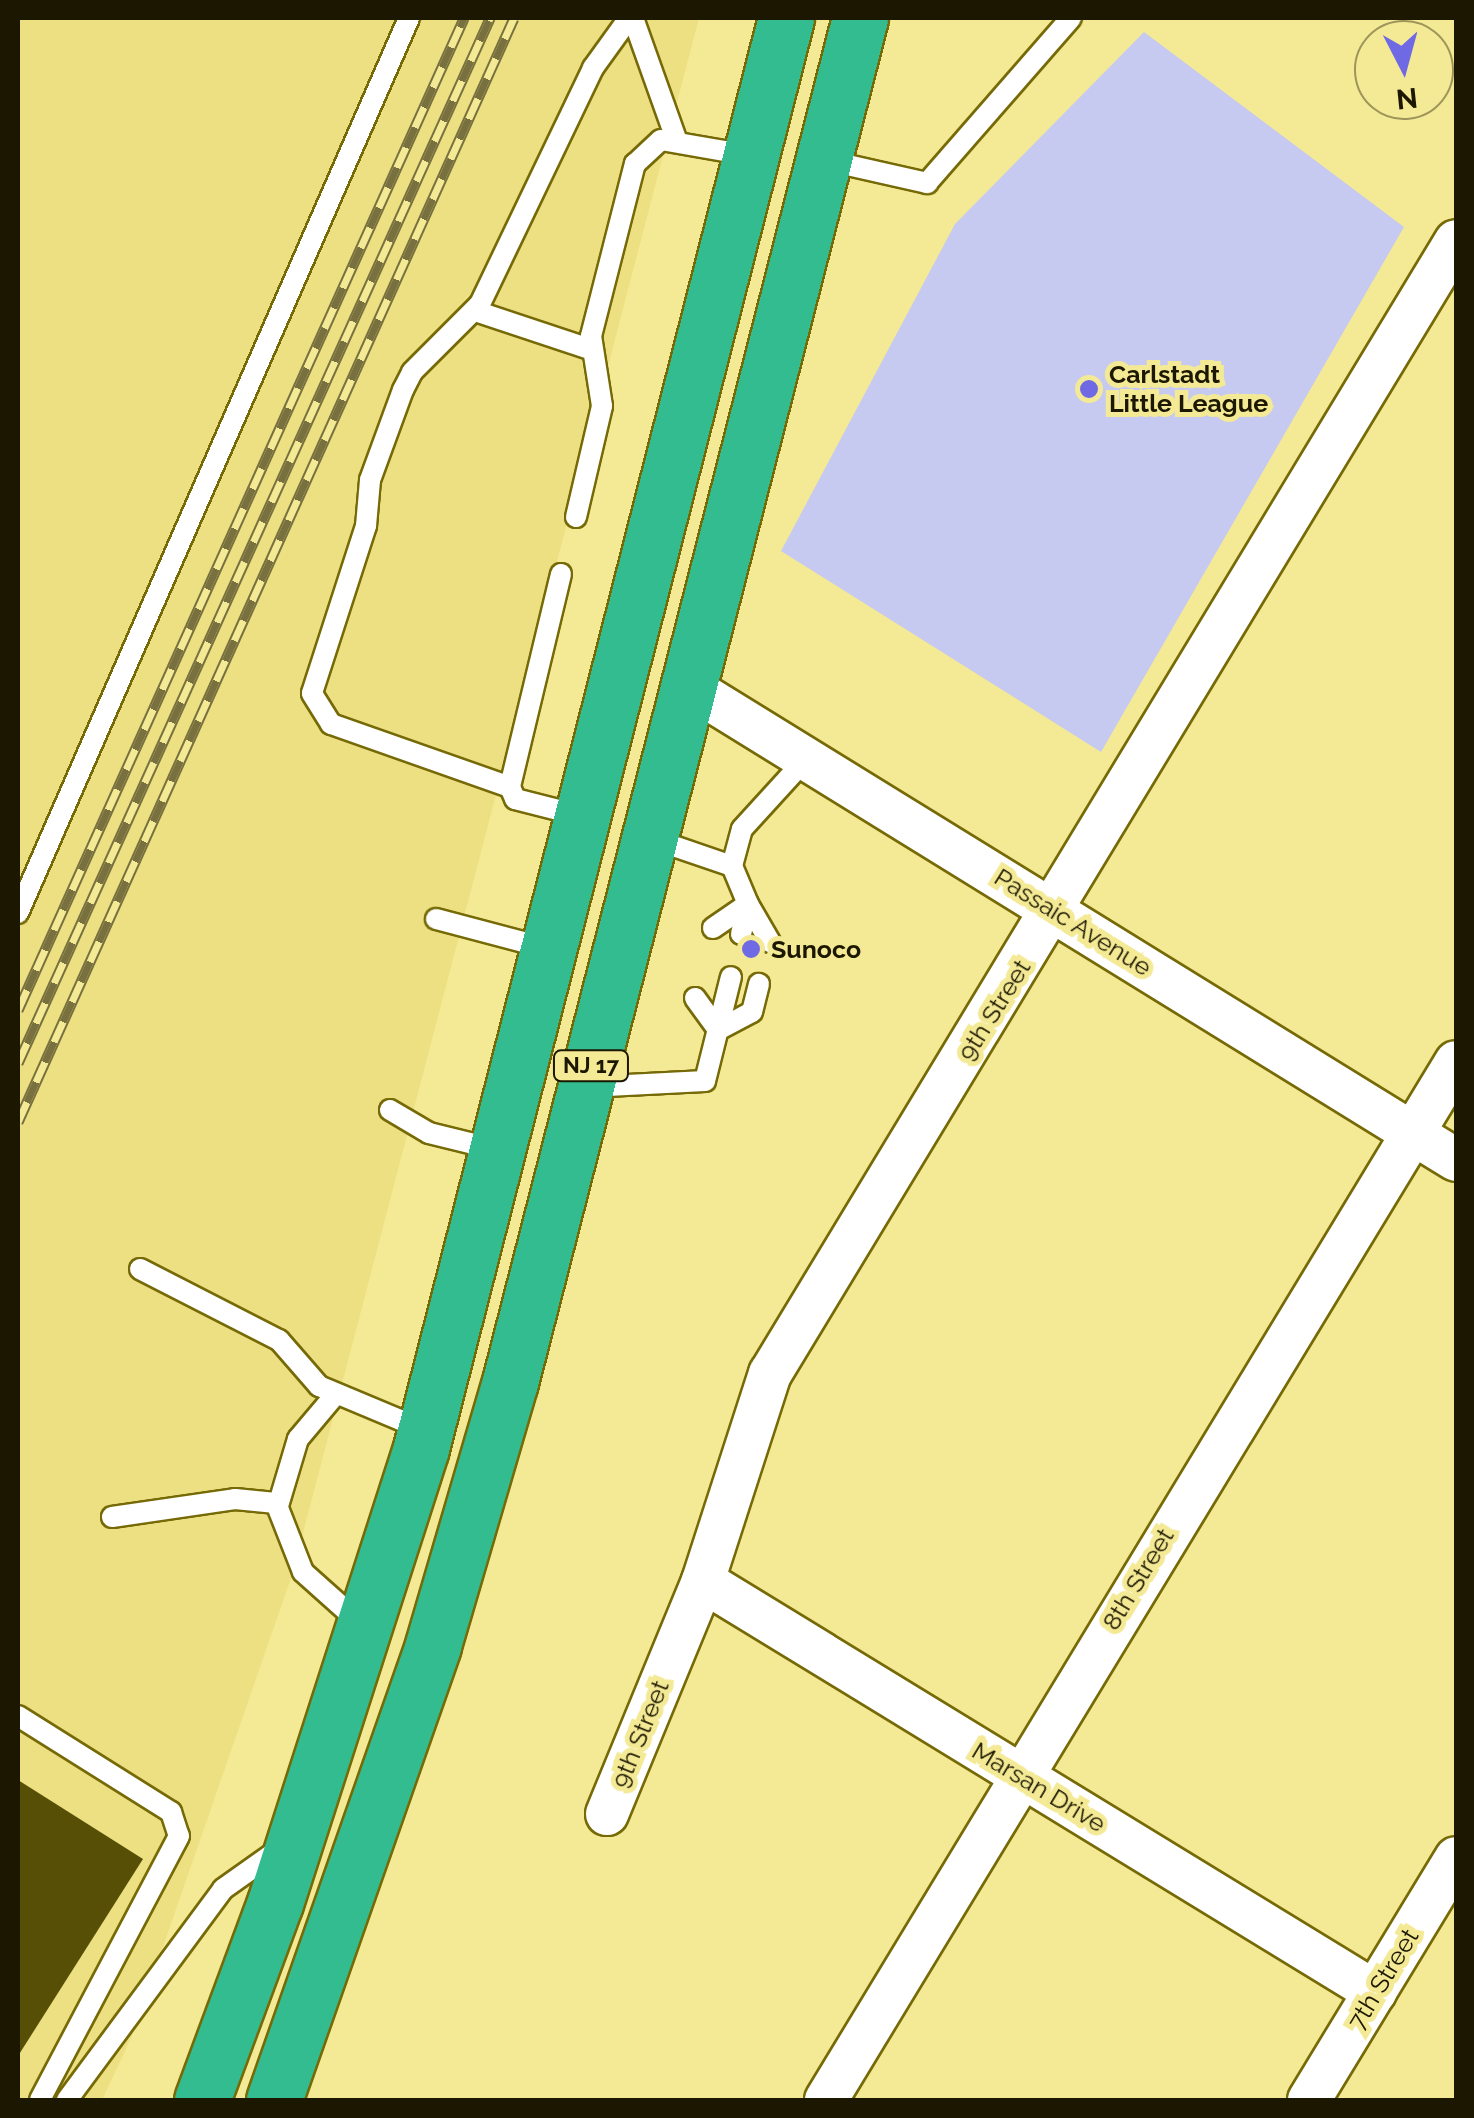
<!DOCTYPE html>
<style>
body{margin:0}
#map{position:relative;width:1474px;height:2118px;overflow:hidden;background:#f4e994;font-family:Raleway,sans-serif}
div>[style]{position:absolute}
.built>*{inset:0;background:#ede082}
.green>*{inset:0;background:#c7caf0}
.building>*{inset:0;background:#584f07}
.roads{filter:drop-shadow(2px 0 #766a07) drop-shadow(-2px 0 #766a07) drop-shadow(0 2px #766a07) drop-shadow(0 -2px #766a07)}
.service>*{height:20px;margin:-10px;padding:0 10px;transform-origin:10px;border-radius:10px;background:#fff}
.minor>*{height:42px;margin:-21px;padding:0 21px;transform-origin:21px;border-radius:21px;background:#fff}
.trunk>*{height:55px;margin:-27.5px;padding:0 27.5px;transform-origin:27.5px;border-radius:27.5px;background:#33bc90}
.rail>*{height:11px;margin-top:-5.5px;transform-origin:0;background:repeating-linear-gradient(90deg,#f4e994 0 22px,#78713f 0 44px);box-sizing:border-box;border-block:2px solid #78713f}
.dots>*{width:28px;height:28px;translate:-50% -50%;box-sizing:border-box;border:5px solid #f4e994;border-radius:50%}
span{translate:-50% -50%;white-space:nowrap;text-align:center;line-height:1.15;-webkit-text-stroke:10px #f4e994;paint-order:stroke}
.shield-label span{padding:2px 8px;background:#f4e994;border:2px solid;border-radius:8px;-webkit-text-stroke-width:0}
.shield-label{font-size:22px;color:#1b1700;font-weight:700}
.poi-label{font-size:25px;color:#1b1700;font-weight:700}
.left{translate:0 -50%;text-align:left}
.street-label{font-size:25px;color:#1b1700}
.frame{position:absolute;inset:0;border:20px solid #1b1700;pointer-events:none}
.north{position:absolute;left:1354px;top:20px;width:100px;height:100px;box-sizing:border-box;background:#f4e994;border:2px solid #9d9559;border-radius:50%;rotate:174deg;font-size:28px;font-weight:700;line-height:40px;text-align:center;color:#1b1700}
.north::after{content:'';display:block;margin:auto;width:35px;height:45px;background:#6f6ae4;clip-path:polygon(50% 0,100% 100%,50% 72%,0 100%)}
</style>
<div id="map">
<div class="built">
<div style="clip-path:polygon(18px 18px,699px 18px,292px 1575px,132px 2036px,102px 2100px,18px 2100px)"></div>
</div>
<div class="green">
<div style="clip-path:polygon(1144px 32px,1404px 227px,1101px 752px,781px 551px,955px 224px)"></div>
</div>
<div class="building">
<div style="clip-path:polygon(18px 1780px,143px 1859px,18px 2056px)"></div>
</div>
<div class="roads">
<div class="service">
<div style="left:633px;top:18px;width:128px;rotate:70.4deg"></div>
<div style="left:825px;top:160px;width:105px;rotate:12.7deg"></div>
<div style="left:927px;top:183px;width:219px;rotate:-48.9deg"></div>
<div style="left:475px;top:311px;width:121px;rotate:18.3deg"></div>
<div style="left:576px;top:517px;width:114px;rotate:-76.8deg"></div>
<div style="left:602px;top:406px;width:71px;rotate:-98.9deg"></div>
<div style="left:591px;top:336px;width:178px;rotate:-75.7deg"></div>
<div style="left:635px;top:164px;width:35px;rotate:-43deg"></div>
<div style="left:661px;top:140px;width:87px;rotate:9.9deg"></div>
<div style="left:561px;top:574px;width:219px;rotate:103.5deg"></div>
<div style="left:510px;top:787px;width:13px;rotate:67deg"></div>
<div style="left:515px;top:799px;width:65px;rotate:14.3deg"></div>
<div style="left:510px;top:787px;width:190px;rotate:-160.6deg"></div>
<div style="left:331px;top:724px;width:36px;rotate:-122deg"></div>
<div style="left:312px;top:693px;width:176px;rotate:-72.1deg"></div>
<div style="left:366px;top:526px;width:46px;rotate:-85deg"></div>
<div style="left:370px;top:480px;width:96px;rotate:-69.9deg"></div>
<div style="left:403px;top:390px;width:20px;rotate:-63deg"></div>
<div style="left:412px;top:372px;width:96px;rotate:-45deg"></div>
<div style="left:480px;top:304px;width:262px;rotate:-64.4deg"></div>
<div style="left:593px;top:68px;width:62px;rotate:-54.2deg"></div>
<div style="left:653px;top:839px;width:83px;rotate:18.9deg"></div>
<div style="left:18px;top:913px;width:977px;rotate:-66.4deg"></div>
<div style="left:436px;top:919px;width:114px;rotate:14.8deg"></div>
<div style="left:713px;top:928px;width:42px;rotate:-34.4deg"></div>
<div style="left:748px;top:904px;width:44px;rotate:59.9deg"></div>
<div style="left:741px;top:934px;width:31px;rotate:-77deg"></div>
<div style="left:748px;top:904px;width:41px;rotate:-112.8deg"></div>
<div style="left:732px;top:866px;width:38px;rotate:-75deg"></div>
<div style="left:742px;top:829px;width:95px;rotate:-47.6deg"></div>
<div style="left:695px;top:998px;width:39px;rotate:54deg"></div>
<div style="left:718px;top:1030px;width:38px;rotate:-28deg"></div>
<div style="left:752px;top:1012px;width:29px;rotate:-76deg"></div>
<div style="left:588px;top:1087px;width:117px;rotate:-2.9deg"></div>
<div style="left:705px;top:1081px;width:107px;rotate:-76deg"></div>
<div style="left:390px;top:1110px;width:45px;rotate:30.5deg"></div>
<div style="left:429px;top:1133px;width:67px;rotate:13.8deg"></div>
<div style="left:140px;top:1269px;width:156px;rotate:27.1deg"></div>
<div style="left:279px;top:1340px;width:61px;rotate:49deg"></div>
<div style="left:319px;top:1386px;width:114px;rotate:22.7deg"></div>
<div style="left:278px;top:1506px;width:70px;rotate:-73.4deg"></div>
<div style="left:298px;top:1439px;width:57px;rotate:-49.9deg"></div>
<div style="left:112px;top:1517px;width:124px;rotate:-8.3deg"></div>
<div style="left:235px;top:1499px;width:41px;rotate:5.6deg"></div>
<div style="left:276px;top:1503px;width:74px;rotate:68.6deg"></div>
<div style="left:303px;top:1572px;width:76px;rotate:41.8deg"></div>
<div style="left:18px;top:1716px;width:181px;rotate:32.1deg"></div>
<div style="left:171px;top:1812px;width:25px;rotate:72deg"></div>
<div style="left:179px;top:1836px;width:298px;rotate:117.8deg"></div>
<div style="left:67px;top:2100px;width:262px;rotate:-53.5deg"></div>
<div style="left:223px;top:1889px;width:67px;rotate:-35.3deg"></div>
</div>
<div class="minor">
<div style="left:688px;top:686px;width:902px;rotate:31.68deg"></div>
<div style="left:703px;top:1581px;width:788px;rotate:31.45deg"></div>
<div style="left:607px;top:1814px;width:252px;rotate:-67.6deg"></div>
<div style="left:703px;top:1581px;width:218px;rotate:-72.1deg"></div>
<div style="left:770px;top:1374px;width:1324px;rotate:-58.81deg"></div>
<div style="left:826px;top:2100px;width:1214px;rotate:-58.74deg"></div>
<div style="left:1309px;top:2100px;width:283px;rotate:-58.7deg"></div>
</div>
<div class="trunk">
<div style="left:202px;top:2100px;width:210px;rotate:-69.7deg"></div>
<div style="left:275px;top:1903px;width:478px;rotate:-72.2deg"></div>
<div style="left:421px;top:1448px;width:1476px;rotate:-75.68deg"></div>
<div style="left:274px;top:2100px;width:482px;rotate:-70.7deg"></div>
<div style="left:433px;top:1645px;width:274px;rotate:-73.7deg"></div>
<div style="left:510px;top:1382px;width:1408px;rotate:-75.61deg"></div>
</div>
</div>
<div class="rail">
<div style="left:18px;top:1010px;width:1088px;rotate:-65.79deg"></div>
<div style="left:18px;top:1063px;width:1147px;rotate:-65.69deg"></div>
<div style="left:18px;top:1122px;width:1210px;rotate:-65.81deg"></div>
</div>
<div class="dots">
<div style="left:1089px;top:389px;background:#6f6ae4"></div>
<div style="left:751px;top:949px;background:#6f6ae4"></div>
</div>
<div class="shield-label">
<span style="left:591px;top:1066px">NJ 17</span>
</div>
<div class="poi-label">
<span class="left" style="left:1109px;top:389px">Carlstadt<br>Little League</span>
<span class="left" style="left:771px;top:949px">Sunoco</span>
</div>
<div class="street-label">
<span style="left:1073px;top:922px;rotate:32deg">Passaic Avenue</span>
<span style="left:994px;top:1010px;rotate:-58deg">9th Street</span>
<span style="left:1138px;top:1579px;rotate:-59deg">8th Street</span>
<span style="left:640px;top:1734px;rotate:-68deg">9th Street</span>
<span style="left:1039px;top:1787px;rotate:31deg">Marsan Drive</span>
<span style="left:1383px;top:1979px;rotate:-59deg">7th Street</span>
</div>
<div class="frame"></div>
<div class="north">N</div>
</div>
